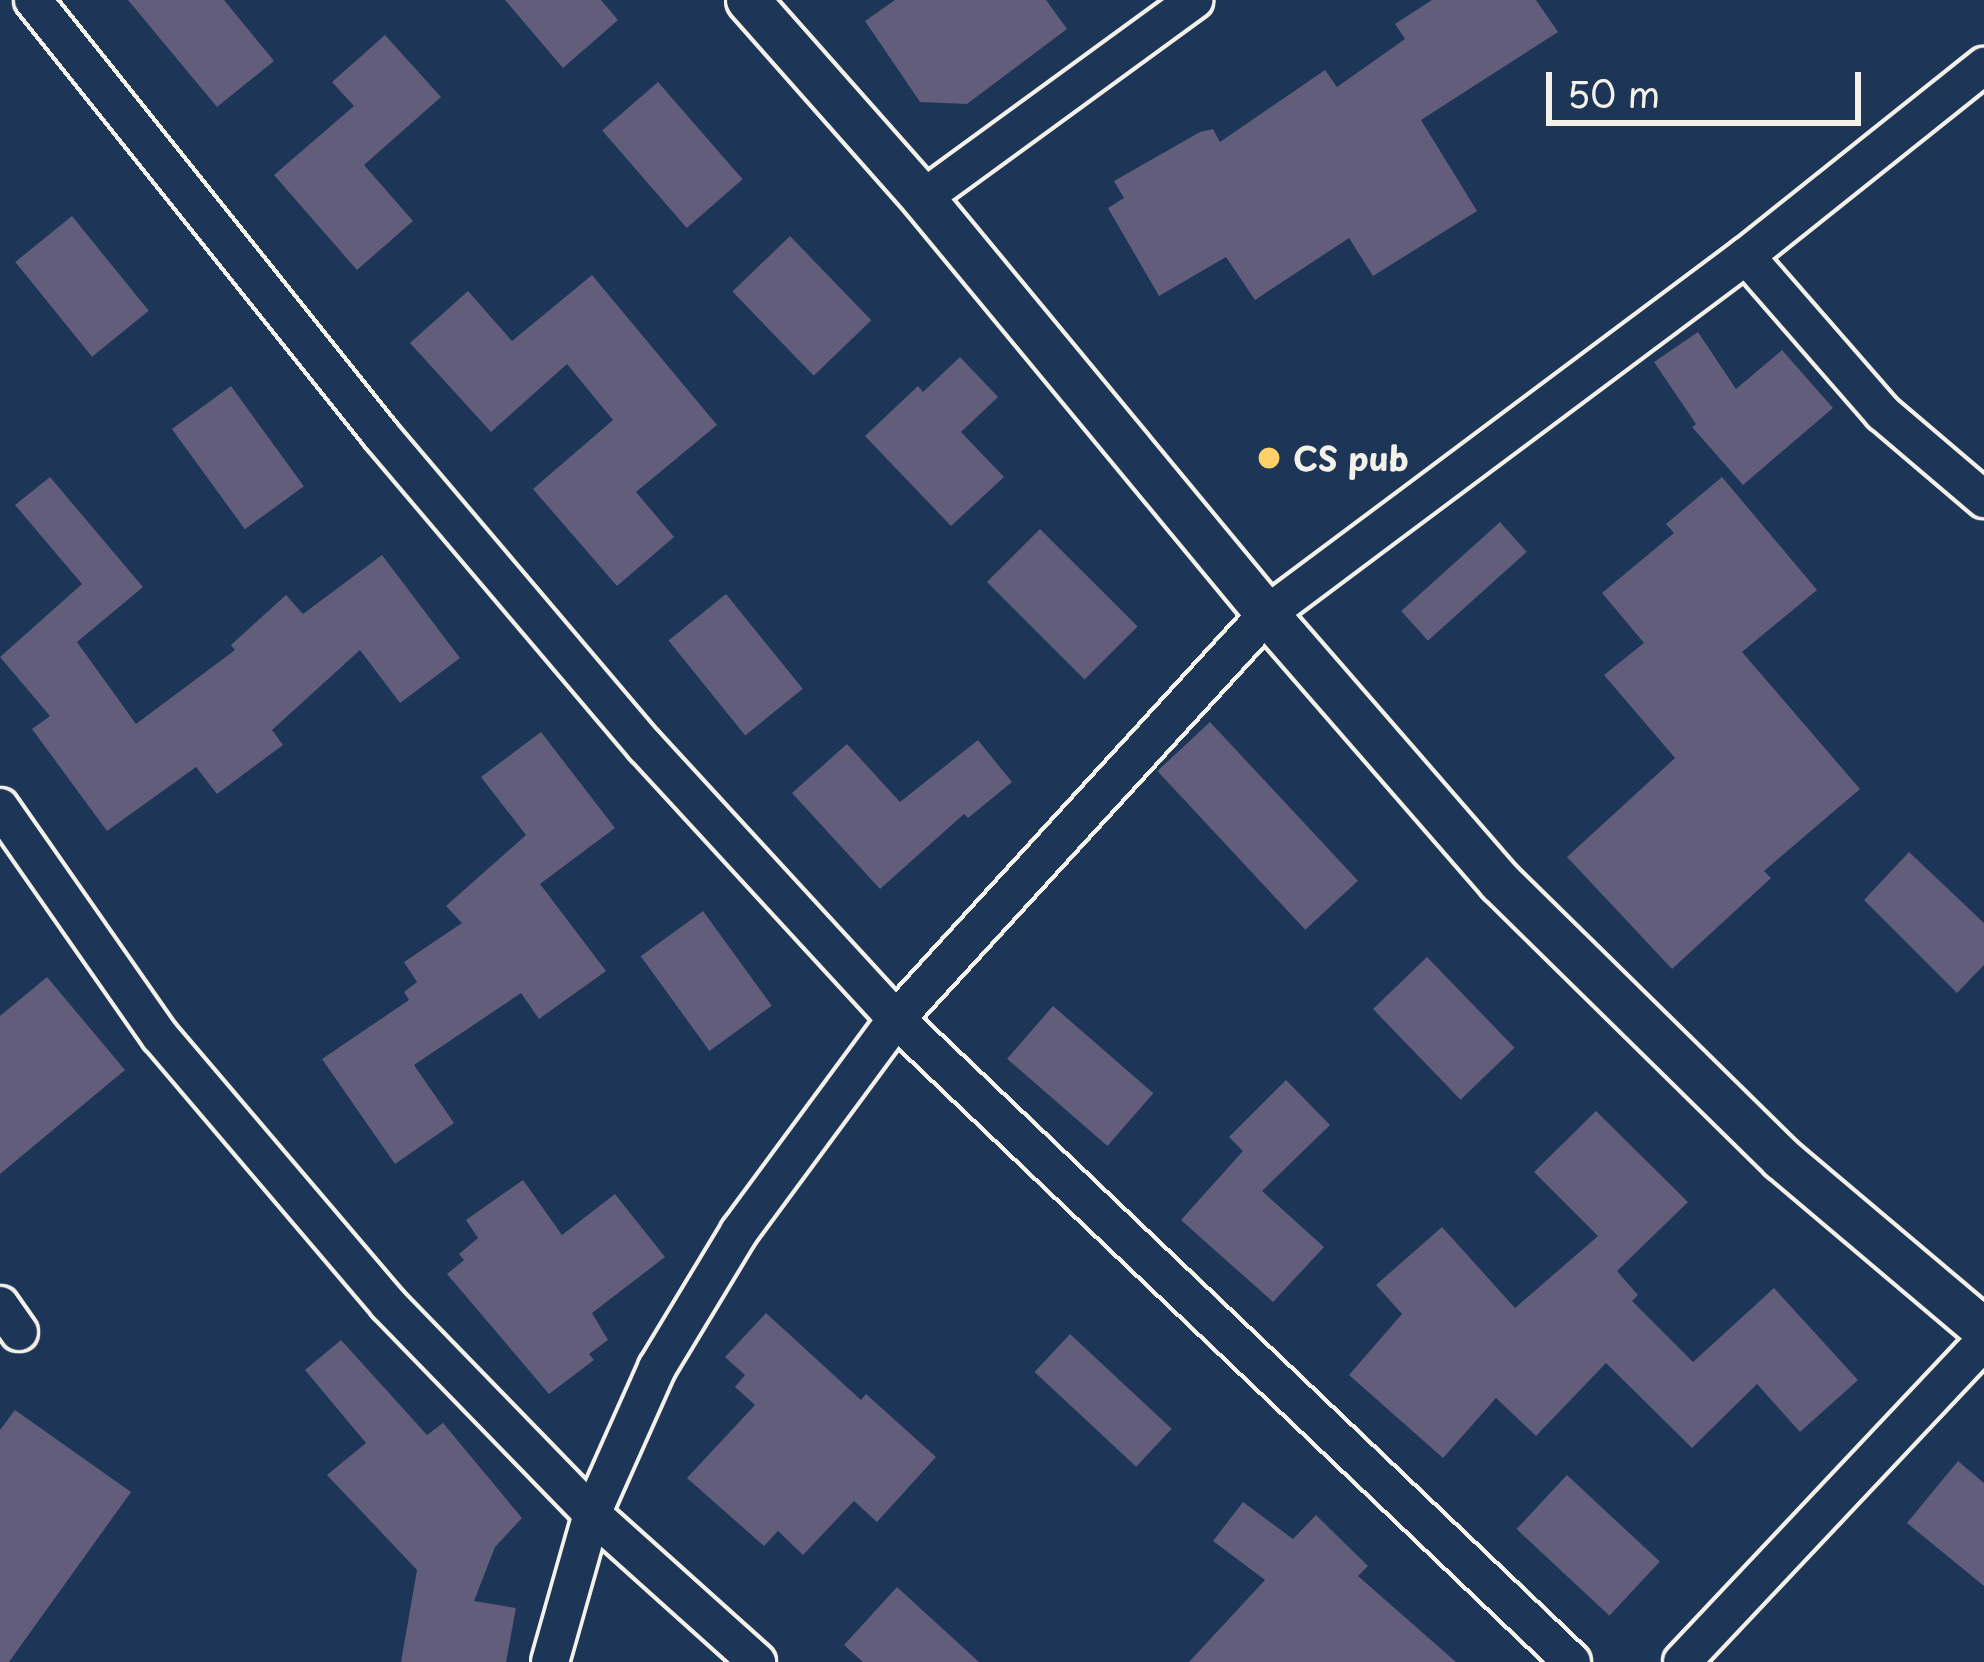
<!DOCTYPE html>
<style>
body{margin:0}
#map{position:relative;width:1984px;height:1662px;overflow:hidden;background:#1d3557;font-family:"Playpen Sans",sans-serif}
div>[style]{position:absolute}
.building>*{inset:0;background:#615d7b;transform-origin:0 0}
.roads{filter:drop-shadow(3px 0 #f4f1e8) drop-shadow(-3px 0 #f4f1e8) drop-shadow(0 3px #f4f1e8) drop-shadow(0 -3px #f4f1e8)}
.minor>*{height:36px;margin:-18px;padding:0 18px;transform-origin:18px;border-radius:18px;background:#1d3557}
.tertiary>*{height:42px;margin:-21px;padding:0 21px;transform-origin:21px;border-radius:21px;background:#1d3557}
.dots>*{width:33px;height:33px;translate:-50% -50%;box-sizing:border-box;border:6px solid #1d3557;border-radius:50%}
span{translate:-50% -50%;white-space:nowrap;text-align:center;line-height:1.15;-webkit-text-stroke:12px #1d3557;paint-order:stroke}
.poi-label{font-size:33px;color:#f4f1e8;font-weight:700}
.left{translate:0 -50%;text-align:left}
.scale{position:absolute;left:1546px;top:72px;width:315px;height:54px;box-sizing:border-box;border:6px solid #f4f1e8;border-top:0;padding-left:15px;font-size:36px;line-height:42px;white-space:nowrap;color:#f4f1e8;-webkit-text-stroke:9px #1d3557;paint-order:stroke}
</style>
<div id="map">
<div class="building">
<div style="clip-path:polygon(128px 0,224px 0,274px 61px,217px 107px)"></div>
<div style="clip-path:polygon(505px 0,601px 0,618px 20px,563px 68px)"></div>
<div style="clip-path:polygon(895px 0,1046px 0,1067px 29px,967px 104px,920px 102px,865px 21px)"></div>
<div style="clip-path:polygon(1432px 0,1536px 0,1558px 32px,1421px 120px,1477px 211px,1373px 276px,1349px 238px,1255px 300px,1226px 257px,1159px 296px,1108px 208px,1124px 198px,1114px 181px,1200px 132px,1213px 129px,1220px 142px,1325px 70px,1337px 87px,1405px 39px,1395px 24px)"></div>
<div style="clip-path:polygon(385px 35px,441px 97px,364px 165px,413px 221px,357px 270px,274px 175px,354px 106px,332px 82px)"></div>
<div style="left:658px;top:82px;width:129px;height:74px;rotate:49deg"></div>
<div style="left:72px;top:216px;width:122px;height:73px;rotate:51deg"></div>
<div style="left:790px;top:236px;width:117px;height:80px;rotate:46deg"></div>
<div style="clip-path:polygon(592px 275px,717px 425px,636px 492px,674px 537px,617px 586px,533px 489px,613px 420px,567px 364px,491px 432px,410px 343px,468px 291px,512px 341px)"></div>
<div style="clip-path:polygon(1698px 332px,1736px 389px,1782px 350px,1833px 408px,1743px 485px,1692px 427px,1696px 424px,1654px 362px)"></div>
<div style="clip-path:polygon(960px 357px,998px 397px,961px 432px,1004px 477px,951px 526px,865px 436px,918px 386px,923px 392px)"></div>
<div style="left:231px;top:386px;width:124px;height:73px;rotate:54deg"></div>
<div style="clip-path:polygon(50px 477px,143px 587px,77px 642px,136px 724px,235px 650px,231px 645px,286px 595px,303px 614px,382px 555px,460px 658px,400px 703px,360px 650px,272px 730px,283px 745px,217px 794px,196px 767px,107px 831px,32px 729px,50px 716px,0 657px,82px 584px,15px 505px)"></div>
<div style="clip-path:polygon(1722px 477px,1817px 590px,1742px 652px,1860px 789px,1764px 871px,1771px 878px,1672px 969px,1567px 857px,1675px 758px,1604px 675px,1644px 643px,1602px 593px,1674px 533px,1666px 524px)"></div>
<div style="left:1500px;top:522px;width:40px;height:133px;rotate:48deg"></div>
<div style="left:1040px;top:529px;width:138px;height:75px;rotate:45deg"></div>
<div style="left:726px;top:594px;width:122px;height:74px;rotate:51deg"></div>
<div style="left:1210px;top:722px;width:217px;height:72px;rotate:47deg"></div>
<div style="clip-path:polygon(541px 732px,615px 828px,540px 884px,606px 971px,539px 1019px,521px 993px,414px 1065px,454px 1123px,395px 1164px,322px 1059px,409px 1000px,404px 992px,417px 982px,404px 962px,462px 923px,446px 906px,526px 835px,481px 777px)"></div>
<div style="clip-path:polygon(978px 740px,1012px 782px,968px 818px,964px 814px,880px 889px,792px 793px,847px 744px,900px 802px)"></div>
<div style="clip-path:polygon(1909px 852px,1984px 923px,1984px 965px,1957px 993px,1864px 900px)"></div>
<div style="left:703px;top:911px;width:117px;height:77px;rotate:54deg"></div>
<div style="left:1427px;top:957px;width:126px;height:75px;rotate:46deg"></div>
<div style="clip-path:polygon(47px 977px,125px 1070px,0 1174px,0 1016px)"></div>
<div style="left:1053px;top:1006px;width:133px;height:70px;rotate:41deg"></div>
<div style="clip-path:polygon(1286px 1080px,1330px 1125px,1262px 1191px,1324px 1247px,1273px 1302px,1181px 1220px,1243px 1151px,1229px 1137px)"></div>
<div style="clip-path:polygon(1596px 1111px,1688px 1202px,1617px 1271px,1638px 1295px,1632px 1301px,1693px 1362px,1774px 1288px,1858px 1380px,1800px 1432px,1757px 1384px,1692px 1448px,1606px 1363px,1536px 1436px,1496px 1398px,1443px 1458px,1349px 1375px,1402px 1314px,1376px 1285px,1442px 1227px,1515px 1308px,1598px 1236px,1534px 1172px)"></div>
<div style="clip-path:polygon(523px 1180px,562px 1235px,615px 1194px,665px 1257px,592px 1313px,608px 1340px,589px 1354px,594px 1360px,549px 1394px,447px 1274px,464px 1260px,459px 1254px,478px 1238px,466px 1220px)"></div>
<div style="clip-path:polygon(766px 1313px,861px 1400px,866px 1394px,936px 1457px,877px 1522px,854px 1501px,803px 1555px,778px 1531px,764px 1546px,687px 1478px,755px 1405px,735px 1387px,745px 1375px,725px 1357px)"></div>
<div style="left:1070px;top:1334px;width:139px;height:52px;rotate:43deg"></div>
<div style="clip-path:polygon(341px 1340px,427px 1435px,443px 1423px,522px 1518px,495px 1547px,474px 1601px,516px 1608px,506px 1662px,401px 1662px,417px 1570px,327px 1475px,366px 1443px,305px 1370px)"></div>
<div style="clip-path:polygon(15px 1410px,131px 1492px,9px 1662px,0 1662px,0 1430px)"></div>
<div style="clip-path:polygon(1958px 1461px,1984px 1483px,1984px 1586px,1907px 1523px)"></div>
<div style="left:1567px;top:1475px;width:127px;height:74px;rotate:43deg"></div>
<div style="clip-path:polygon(1243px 1502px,1293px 1539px,1316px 1515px,1368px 1566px,1358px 1576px,1456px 1662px,1189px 1662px,1265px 1580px,1213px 1541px)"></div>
<div style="clip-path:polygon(897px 1587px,979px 1662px,863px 1662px,844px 1645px)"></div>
</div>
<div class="roads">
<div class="minor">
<div style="left:33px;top:0;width:557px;rotate:51.34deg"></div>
<div style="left:381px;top:435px;width:408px;rotate:49.7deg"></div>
<div style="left:645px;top:746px;width:371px;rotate:47.4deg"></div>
<div style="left:896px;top:1019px;width:933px;rotate:43.57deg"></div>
<div style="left:923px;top:198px;width:336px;rotate:-36.1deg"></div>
<div style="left:1746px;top:256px;width:208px;rotate:48.9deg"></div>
<div style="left:1883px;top:413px;width:133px;rotate:40.4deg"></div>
<div style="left:0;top:807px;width:279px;rotate:55.1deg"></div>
<div style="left:160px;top:1036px;width:352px;rotate:49.6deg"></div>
<div style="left:388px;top:1304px;width:293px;rotate:45.8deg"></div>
<div style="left:592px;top:1514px;width:222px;rotate:41.9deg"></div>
<div style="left:0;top:1305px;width:33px;rotate:55deg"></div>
<div style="left:550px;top:1662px;width:154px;rotate:-74.2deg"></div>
<div style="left:592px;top:1514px;width:160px;rotate:-66deg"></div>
<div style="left:657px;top:1368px;width:159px;rotate:-58.9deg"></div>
<div style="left:739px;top:1232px;width:265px;rotate:-53.6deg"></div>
<div style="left:896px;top:1019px;width:549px;rotate:-47.51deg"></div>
<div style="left:1267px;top:614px;width:598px;rotate:-36.77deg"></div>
<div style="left:1746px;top:256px;width:305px;rotate:-38.6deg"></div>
<div style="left:1682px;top:1662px;width:441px;rotate:-46.7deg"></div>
</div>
<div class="tertiary">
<div style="left:748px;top:0;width:264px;rotate:48.5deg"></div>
<div style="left:923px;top:198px;width:540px;rotate:50.41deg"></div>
<div style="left:1267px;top:614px;width:355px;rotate:49deg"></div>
<div style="left:1500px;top:882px;width:395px;rotate:44.5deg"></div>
<div style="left:1782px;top:1159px;width:265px;rotate:40.2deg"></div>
</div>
</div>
<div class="dots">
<div style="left:1269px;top:458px;background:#ffd166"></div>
</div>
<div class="poi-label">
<span class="left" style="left:1293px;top:458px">CS pub</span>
</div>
<div class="scale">50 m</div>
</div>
